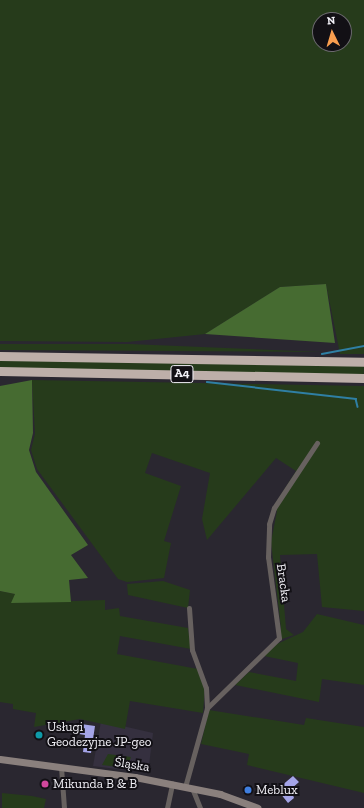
<!DOCTYPE html>
<meta charset="utf-8">
<style>
body{margin:0}
#map{position:relative;width:364px;height:808px;overflow:hidden;background:#2a2730;font-family:"Zilla Slab",serif}
div>[style]{position:absolute}
.built>*{inset:0;background:#35303f}
.green>*{inset:0;background:#263b1b;transform-origin:0 0}
.forest>*{inset:0;background:#466b31}
.stream>*{height:1.5px;margin:-0.75px;padding:0 0.75px;transform-origin:0.75px;border-radius:0.75px;background:#2f7fa4}
.building>*{inset:0;background:#a4a4e7;transform-origin:0 0}
.minor>*{height:5px;margin:-2.5px;padding:0 2.5px;transform-origin:2.5px;border-radius:2.5px;background:#67615f}
.secondary>*{height:7px;margin:-3.5px;padding:0 3.5px;transform-origin:3.5px;border-radius:3.5px;background:#8a807d}
.motorway>*{height:9px;margin:-4.5px;padding:0 4.5px;transform-origin:4.5px;border-radius:4.5px;background:#bdafa9}
.dots>*{width:11px;height:11px;translate:-50% -50%;box-sizing:border-box;border:2px solid #121015;border-radius:50%}
span{translate:-50% -50%;white-space:nowrap;text-align:center;line-height:1.15;-webkit-text-stroke:4px #121015;paint-order:stroke}
.shield-label span{padding:1px 3px;background:#121015;border:1px solid;border-radius:3px;-webkit-text-stroke-width:0}
.shield-label{font-size:12px;color:#f2f1f7;font-weight:700}
.street-label{font-size:13px;color:#f2f1f7}
.poi-label{font-size:13px;color:#f2f1f7}
.left{translate:0 -50%;text-align:left}
.north{position:absolute;left:312px;top:12px;width:40px;height:40px;box-sizing:border-box;background:#121015;border:1px solid #6c6a6f;border-radius:50%;rotate:355deg;font-size:11px;font-weight:700;line-height:16px;text-align:center;color:#f2f1f7}
.north::after{content:'';display:block;margin:auto;width:14px;height:18px;background:#fa9f4f;clip-path:polygon(50% 0,100% 100%,50% 72%,0 100%)}
</style>
<div id="map">
<div class="built">
<div style="clip-path:polygon(101px 721px,153px 733px,148px 773px,93px 766px)"></div>
</div>
<div class="green">
<div style="clip-path:polygon(evenodd,0 0,364px 0,364px 354px,340px 354px,326px 284px,280px 287px,205px 334px,127px 342px,0 341px,0 0,320px 20px,344px 20px,344px 44px,320px 44px,320px 20px)"></div>
<div style="clip-path:polygon(0 344px,130px 344px,322px 352px,0 350px)"></div>
<div style="left:0;top:359px;width:364px;height:9px;rotate:1deg"></div>
<div style="clip-path:polygon(32px 380px,364px 386px,364px 611px,322px 607px,317px 554px,280px 555px,286px 629px,294px 635px,279px 640px,281px 628px,271px 542px,277px 511px,273px 507px,296px 471px,276px 458px,207px 540px,202px 519px,210px 473px,152px 453px,145px 473px,181px 486px,164px 541px,171px 543px,164px 578px,127px 582px,118px 579px,37px 469px,31px 450px,35px 434px)"></div>
<div style="clip-path:polygon(163px 581px,190px 590px,188px 608px,128px 595px,127px 584px)"></div>
<div style="clip-path:polygon(0 591px,15px 594px,12px 603px,105px 600px,105px 610px,119px 608px,120px 616px,188px 628px,191px 649px,120px 636px,117px 654px,198px 669px,205px 687px,203px 713px,130px 701px,125px 729px,80px 719px,34px 727px,36px 713px,13px 709px,13px 704px,0 702px)"></div>
<div style="clip-path:polygon(317px 614px,364px 625px,364px 685px,322px 679px,319px 702px,235px 685px,249px 672px,296px 681px,298px 663px,264px 656px,277px 644px,303px 632px)"></div>
<div style="clip-path:polygon(209px 710px,304px 725px,306px 718px,364px 727px,364px 793px,247px 765px,249px 754px,201px 744px)"></div>
<div style="clip-path:polygon(108px 754px,131px 757px,127px 768px,102px 765px)"></div>
<div style="clip-path:polygon(2px 793px,32px 796px,46px 799px,44px 808px,2px 808px)"></div>
</div>
<div class="forest">
<div style="clip-path:polygon(326px 284px,335px 343px,205px 334px,280px 287px)"></div>
<div style="clip-path:polygon(32px 380px,33px 433px,29px 450px,36px 472px,88px 545px,71px 555px,88px 578px,69px 580px,71px 602px,11px 603px,15px 594px,0 591px,0 386px)"></div>
</div>
<div class="stream">
<div style="left:322px;top:354px;width:43px;rotate:-10.8deg"></div>
<div style="left:207px;top:382px;width:150px;rotate:6.5deg"></div>
<div style="left:356px;top:399px;width:8px;rotate:76deg"></div>
</div>
<div class="building">
<div style="clip-path:polygon(81px 724px,95px 726px,91px 753px,83px 752px,85px 735px,79px 734px)"></div>
<div style="clip-path:polygon(293px 776px,299px 782px,291px 789px,294px 798px,288px 803px,280px 793px,280px 787px)"></div>
<div style="left:245px;top:785px;width:8px;height:8px;rotate:14deg"></div>
</div>
<div class="minor">
<div style="left:189px;top:608px;width:42px;rotate:85.9deg"></div>
<div style="left:192px;top:650px;width:40px;rotate:69.8deg"></div>
<div style="left:206px;top:688px;width:20px;rotate:87deg"></div>
<div style="left:61px;top:767px;width:41px;rotate:85.8deg"></div>
<div style="left:185px;top:787px;width:82px;rotate:-74.4deg"></div>
<div style="left:207px;top:708px;width:100px;rotate:-44.2deg"></div>
<div style="left:279px;top:638px;width:82px;rotate:-97.7deg"></div>
<div style="left:268px;top:557px;width:33px;rotate:-88deg"></div>
<div style="left:269px;top:524px;width:17px;rotate:-73deg"></div>
<div style="left:274px;top:508px;width:78px;rotate:-56.5deg"></div>
<div style="left:192px;top:788px;width:22px;rotate:68deg"></div>
<div style="left:167px;top:808px;width:25px;rotate:-78deg"></div>
</div>
<div class="secondary">
<div style="left:0;top:759px;width:136px;rotate:7.6deg"></div>
<div style="left:135px;top:777px;width:87px;rotate:11.3deg"></div>
<div style="left:220px;top:794px;width:40px;rotate:20.2deg"></div>
</div>
<div class="motorway">
<div style="left:0;top:356px;width:364px;rotate:0.9deg"></div>
<div style="left:0;top:371px;width:364px;rotate:1.1deg"></div>
</div>
<div class="dots">
<div style="left:39px;top:735px;background:#0f9aa8"></div>
<div style="left:45px;top:784px;background:#d1479c"></div>
<div style="left:248px;top:790px;background:#3f7fe0"></div>
</div>
<div class="shield-label">
<span style="left:182px;top:374px">A4</span>
</div>
<div class="street-label">
<span style="left:283px;top:583px;rotate:82deg">Bracka</span>
<span style="left:132px;top:765px;rotate:9deg">Śląska</span>
</div>
<div class="poi-label">
<span class="left" style="left:47px;top:735px">Usługi<br>Geodezyjne JP-geo</span>
<span class="left" style="left:53px;top:784px">Mikunda B &amp; B</span>
<span class="left" style="left:256px;top:790px">Meblux</span>
</div>
<div class="north">N</div>
</div>
